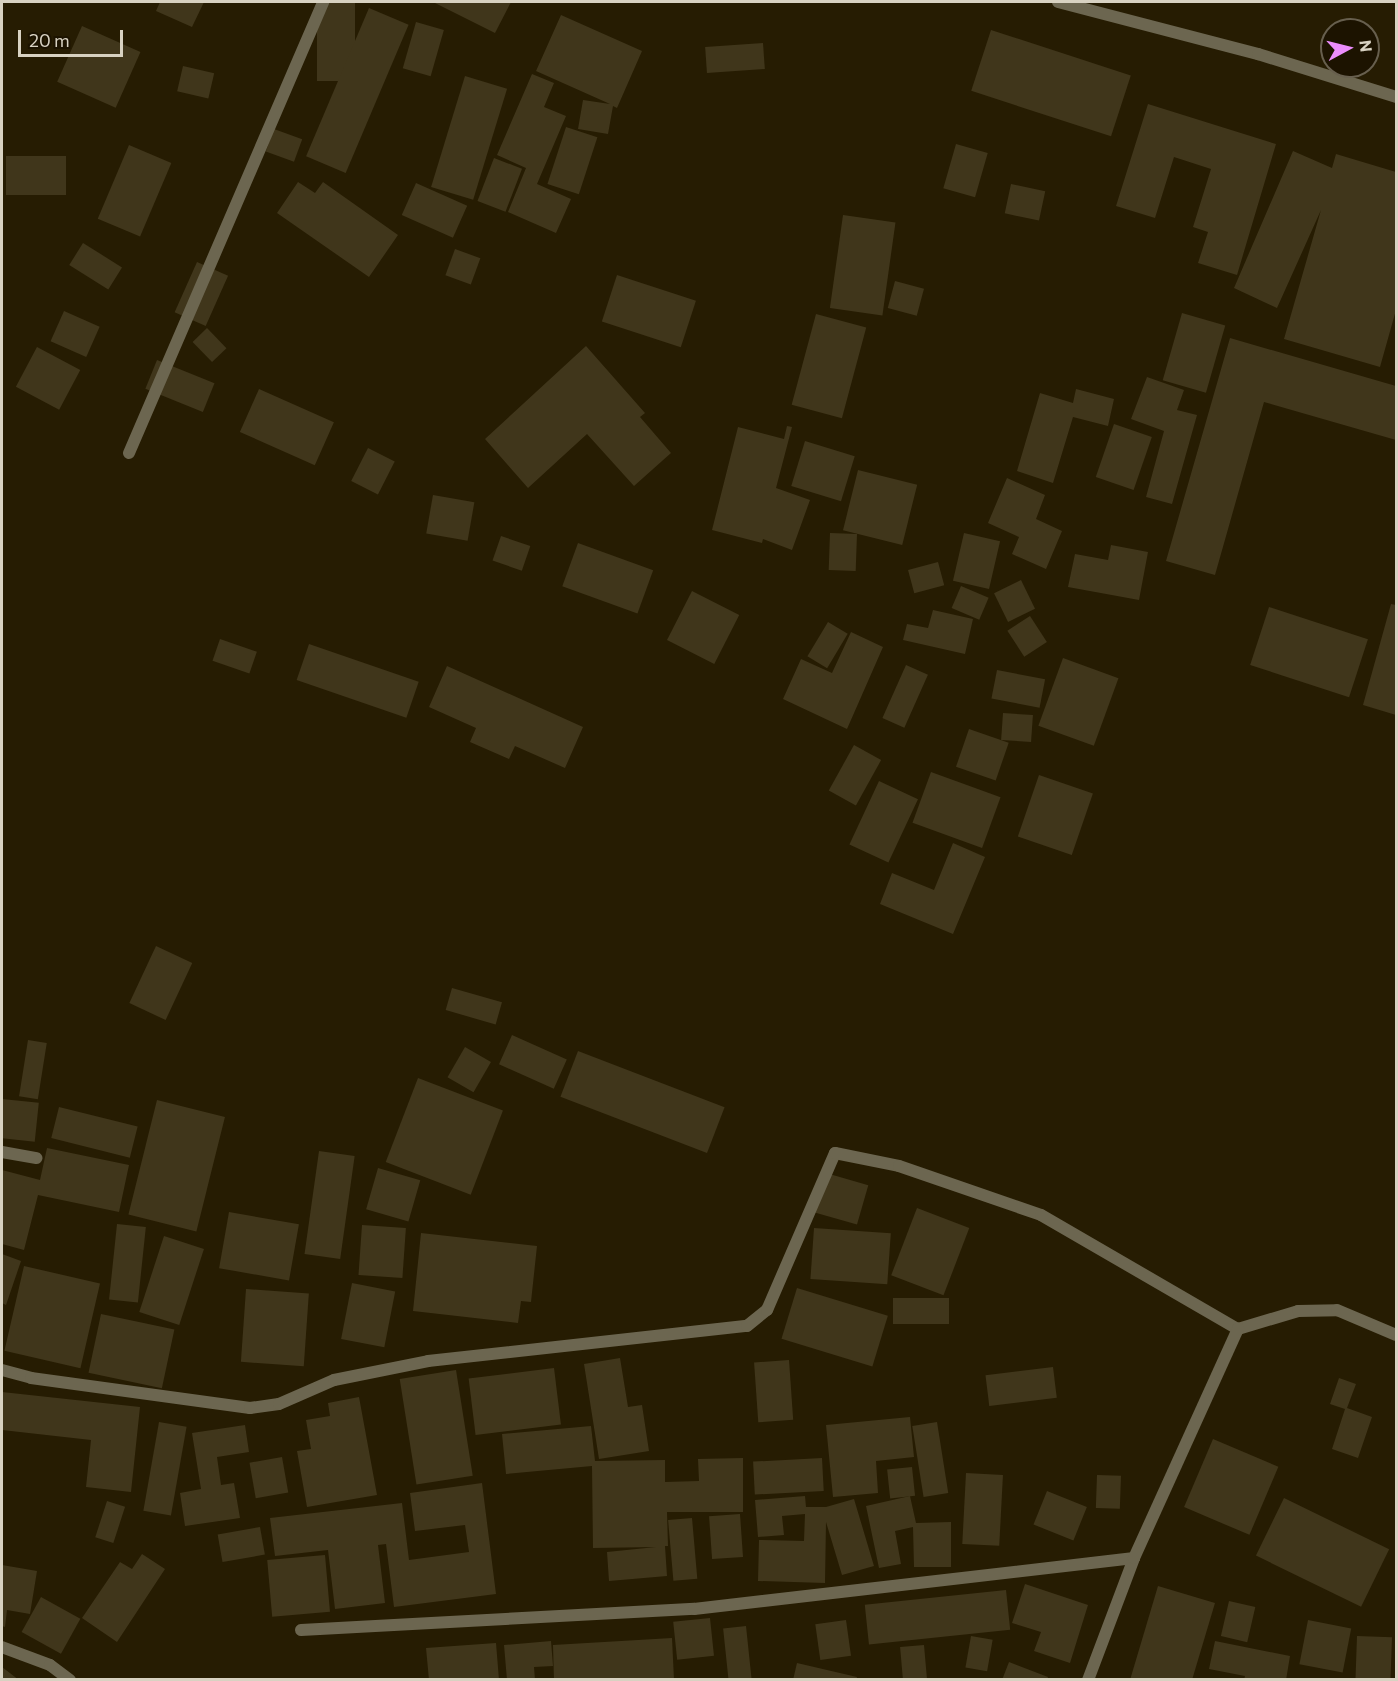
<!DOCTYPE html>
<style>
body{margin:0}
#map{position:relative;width:1398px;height:1681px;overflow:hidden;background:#261c02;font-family:Commissioner,sans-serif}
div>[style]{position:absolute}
.building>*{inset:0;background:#40361b;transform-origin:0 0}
.minor>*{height:12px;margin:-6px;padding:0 6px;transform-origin:6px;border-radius:6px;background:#6c6650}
span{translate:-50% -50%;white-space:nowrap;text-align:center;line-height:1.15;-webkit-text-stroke:4.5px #1c1300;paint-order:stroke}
.frame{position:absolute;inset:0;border:3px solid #d8d2c2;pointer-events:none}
.north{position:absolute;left:1320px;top:18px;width:60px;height:60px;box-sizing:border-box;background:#1c1300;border:2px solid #675f4e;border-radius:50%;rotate:83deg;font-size:16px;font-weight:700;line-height:24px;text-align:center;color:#d8d2c2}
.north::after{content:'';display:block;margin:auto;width:21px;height:27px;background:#eb8dfc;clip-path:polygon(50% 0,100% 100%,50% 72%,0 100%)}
.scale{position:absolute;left:18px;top:30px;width:105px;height:27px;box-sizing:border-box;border:3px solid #d8d2c2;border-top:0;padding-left:8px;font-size:18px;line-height:21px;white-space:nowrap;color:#d8d2c2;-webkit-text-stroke:4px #1c1300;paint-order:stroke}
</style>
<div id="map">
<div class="building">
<div style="clip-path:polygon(160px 2px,204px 2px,192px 27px,156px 11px)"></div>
<div style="left:317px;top:2px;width:38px;height:79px"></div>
<div style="clip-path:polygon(433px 2px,511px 2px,495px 33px)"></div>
<div style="left:369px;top:8px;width:43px;height:161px;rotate:23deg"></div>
<div style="clip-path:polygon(561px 15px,642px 51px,617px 108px,613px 106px,608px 134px,578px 129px,583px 100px,610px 104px,536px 71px)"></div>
<div style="left:416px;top:22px;width:29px;height:48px;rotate:16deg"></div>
<div style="left:82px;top:26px;width:64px;height:61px;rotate:24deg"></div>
<div style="left:991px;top:30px;width:147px;height:64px;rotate:18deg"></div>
<div style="left:763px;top:43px;width:26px;height:58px;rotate:86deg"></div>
<div style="left:183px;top:66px;width:32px;height:26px;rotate:13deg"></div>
<div style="clip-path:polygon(532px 74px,554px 83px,544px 107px,566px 116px,537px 184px,571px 199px,556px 233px,508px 212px,526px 168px,497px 155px)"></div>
<div style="left:465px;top:76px;width:44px;height:116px;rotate:17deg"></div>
<div style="clip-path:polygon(1148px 104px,1276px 144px,1237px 275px,1198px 263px,1208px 232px,1193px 227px,1211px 169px,1174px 157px,1155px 218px,1116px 206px)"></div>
<div style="left:566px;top:127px;width:33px;height:60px;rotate:18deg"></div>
<div style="left:274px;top:129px;width:30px;height:24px;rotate:20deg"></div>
<div style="left:956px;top:144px;width:33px;height:46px;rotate:16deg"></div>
<div style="left:129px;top:145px;width:46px;height:80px;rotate:23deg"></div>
<div style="clip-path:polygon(1293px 151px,1332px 168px,1336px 154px,1396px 172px,1396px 310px,1380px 367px,1284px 339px,1321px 210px,1277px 308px,1234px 288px)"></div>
<div style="left:6px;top:156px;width:60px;height:39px"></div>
<div style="left:494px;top:158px;width:30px;height:46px;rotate:21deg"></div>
<div style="clip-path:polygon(298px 182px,315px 193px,323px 182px,398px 235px,369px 277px,277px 213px)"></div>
<div style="left:416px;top:183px;width:56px;height:35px;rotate:24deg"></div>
<div style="left:1011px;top:184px;width:35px;height:30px;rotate:12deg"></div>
<div style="left:843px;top:215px;width:53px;height:94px;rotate:8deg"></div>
<div style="left:83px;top:243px;width:46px;height:26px;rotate:32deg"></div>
<div style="left:455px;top:249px;width:27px;height:28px;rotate:20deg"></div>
<div style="left:197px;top:262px;width:34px;height:55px;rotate:24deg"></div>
<div style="left:617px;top:275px;width:83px;height:49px;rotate:18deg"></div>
<div style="left:895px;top:281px;width:30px;height:28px;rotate:15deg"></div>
<div style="left:64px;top:311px;width:39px;height:33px;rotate:24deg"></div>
<div style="left:1182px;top:313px;width:45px;height:70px;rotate:16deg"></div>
<div style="left:816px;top:314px;width:52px;height:94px;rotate:15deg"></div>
<div style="left:207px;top:328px;width:28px;height:20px;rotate:46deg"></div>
<div style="clip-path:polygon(1230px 338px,1396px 386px,1396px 440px,1264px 402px,1215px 575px,1166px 561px)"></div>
<div style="clip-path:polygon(586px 346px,645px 413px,640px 417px,671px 453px,634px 486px,587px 434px,528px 488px,485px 439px)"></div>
<div style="left:37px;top:347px;width:49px;height:45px;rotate:28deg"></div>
<div style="left:157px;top:360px;width:62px;height:31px;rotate:22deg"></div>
<div style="clip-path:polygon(1147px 377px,1184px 390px,1177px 410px,1197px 415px,1172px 504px,1146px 497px,1164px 431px,1131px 419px)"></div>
<div style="left:259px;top:389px;width:82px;height:47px;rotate:24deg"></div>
<div style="clip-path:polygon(1076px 389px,1114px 399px,1108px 426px,1073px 417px,1053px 483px,1017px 471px,1040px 393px,1073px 403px)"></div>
<div style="left:1114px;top:424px;width:40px;height:56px;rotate:19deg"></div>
<div style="clip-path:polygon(787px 426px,792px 427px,776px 488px,810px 500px,792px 550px,763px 539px,762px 543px,712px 530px,738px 427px,784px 439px)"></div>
<div style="left:805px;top:441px;width:52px;height:47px;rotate:17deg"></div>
<div style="left:368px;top:448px;width:30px;height:37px;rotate:27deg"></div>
<div style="left:858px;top:470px;width:61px;height:62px;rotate:14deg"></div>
<div style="clip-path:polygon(1007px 478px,1045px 495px,1036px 519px,1062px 531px,1046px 569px,1012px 554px,1019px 537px,988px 523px)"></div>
<div style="left:433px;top:495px;width:42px;height:39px;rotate:10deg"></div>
<div style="left:830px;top:533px;width:27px;height:37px;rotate:2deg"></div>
<div style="left:964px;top:533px;width:37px;height:49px;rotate:13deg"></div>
<div style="left:501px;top:536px;width:31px;height:26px;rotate:19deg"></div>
<div style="left:578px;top:543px;width:80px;height:46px;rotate:20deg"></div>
<div style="clip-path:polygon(1111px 545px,1148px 552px,1139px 600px,1068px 587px,1075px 554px,1108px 560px)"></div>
<div style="left:938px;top:562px;width:24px;height:31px;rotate:75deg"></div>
<div style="left:1021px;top:580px;width:32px;height:30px;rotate:64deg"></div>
<div style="left:961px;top:586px;width:30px;height:24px;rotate:23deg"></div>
<div style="left:692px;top:591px;width:53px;height:55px;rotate:27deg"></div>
<div style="clip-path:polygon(1391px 604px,1396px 605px,1396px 715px,1363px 705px)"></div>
<div style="left:1269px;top:607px;width:104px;height:61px;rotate:18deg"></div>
<div style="clip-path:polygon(933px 610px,973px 619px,965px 654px,903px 640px,907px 624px,928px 628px)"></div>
<div style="left:1030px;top:616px;width:31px;height:27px;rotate:57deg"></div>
<div style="left:828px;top:622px;width:23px;height:40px;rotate:31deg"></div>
<div style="clip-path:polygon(851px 632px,883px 647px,847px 729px,783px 699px,801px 659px,832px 673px)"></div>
<div style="left:220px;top:639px;width:39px;height:23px;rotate:19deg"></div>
<div style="left:309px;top:644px;width:116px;height:38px;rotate:19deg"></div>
<div style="left:1063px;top:658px;width:59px;height:72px;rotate:20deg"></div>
<div style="left:906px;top:665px;width:24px;height:58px;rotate:24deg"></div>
<div style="clip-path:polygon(447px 666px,583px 727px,565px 768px,515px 746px,509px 759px,470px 742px,476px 728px,429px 707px)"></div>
<div style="left:997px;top:670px;width:49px;height:29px;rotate:11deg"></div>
<div style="left:1003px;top:713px;width:30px;height:27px;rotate:4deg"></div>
<div style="left:969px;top:729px;width:42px;height:40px;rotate:19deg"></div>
<div style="left:854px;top:745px;width:31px;height:52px;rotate:29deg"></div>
<div style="left:931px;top:772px;width:74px;height:54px;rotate:20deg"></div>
<div style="left:1039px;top:775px;width:57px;height:65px;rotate:19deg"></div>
<div style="left:879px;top:781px;width:43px;height:70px;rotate:25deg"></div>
<div style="clip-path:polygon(953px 843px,985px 857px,953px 934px,880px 904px,892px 873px,934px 890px)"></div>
<div style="left:156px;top:946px;width:40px;height:63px;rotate:25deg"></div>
<div style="left:452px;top:988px;width:52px;height:23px;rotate:16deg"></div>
<div style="left:512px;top:1035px;width:60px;height:32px;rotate:24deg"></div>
<div style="left:28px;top:1040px;width:19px;height:57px;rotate:9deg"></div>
<div style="left:465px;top:1047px;width:30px;height:35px;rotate:30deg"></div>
<div style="left:578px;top:1051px;width:157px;height:49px;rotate:21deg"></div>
<div style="left:418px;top:1078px;width:91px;height:90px;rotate:21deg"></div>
<div style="left:2px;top:1099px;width:37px;height:39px;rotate:6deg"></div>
<div style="left:157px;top:1100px;width:70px;height:118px;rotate:14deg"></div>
<div style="left:59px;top:1107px;width:81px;height:32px;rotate:14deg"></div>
<div style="clip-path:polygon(47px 1148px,129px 1165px,119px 1212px,38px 1195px,24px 1250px,2px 1244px,2px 1170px,40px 1180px)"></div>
<div style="left:319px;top:1151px;width:36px;height:104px;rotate:8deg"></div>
<div style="left:378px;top:1168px;width:44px;height:43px;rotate:16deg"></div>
<div style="left:826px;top:1173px;width:44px;height:41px;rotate:16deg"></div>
<div style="left:917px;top:1208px;width:56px;height:72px;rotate:21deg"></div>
<div style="left:229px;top:1212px;width:71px;height:57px;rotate:10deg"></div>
<div style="left:117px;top:1224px;width:29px;height:76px;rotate:6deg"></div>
<div style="left:362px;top:1225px;width:44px;height:50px;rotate:4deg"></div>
<div style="left:814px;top:1228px;width:77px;height:51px;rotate:4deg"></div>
<div style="clip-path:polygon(421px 1233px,537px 1246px,531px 1302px,521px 1301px,518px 1323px,413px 1311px)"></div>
<div style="left:164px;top:1236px;width:42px;height:80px;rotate:18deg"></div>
<div style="clip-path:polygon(2px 1254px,21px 1261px,6px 1305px,2px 1303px)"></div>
<div style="left:24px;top:1266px;width:78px;height:87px;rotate:13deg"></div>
<div style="left:352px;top:1283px;width:44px;height:57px;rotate:11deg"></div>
<div style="left:797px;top:1288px;width:95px;height:53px;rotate:17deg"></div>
<div style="left:246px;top:1289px;width:63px;height:73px;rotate:4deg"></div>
<div style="left:893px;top:1298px;width:56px;height:26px"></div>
<div style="left:101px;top:1314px;width:75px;height:60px;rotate:12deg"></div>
<div style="clip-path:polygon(620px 1358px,628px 1407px,642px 1405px,649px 1451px,599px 1459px,584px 1364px)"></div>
<div style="left:789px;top:1360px;width:60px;height:35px;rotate:86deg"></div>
<div style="left:1053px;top:1367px;width:31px;height:68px;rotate:83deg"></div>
<div style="left:554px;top:1368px;width:57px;height:86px;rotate:83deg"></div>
<div style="left:456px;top:1370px;width:107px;height:57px;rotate:81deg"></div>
<div style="clip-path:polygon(1339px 1378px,1356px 1384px,1347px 1408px,1372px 1417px,1358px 1458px,1332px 1449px,1345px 1409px,1330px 1404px)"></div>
<div style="clip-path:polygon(2px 1392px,140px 1407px,131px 1492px,86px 1487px,91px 1440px,2px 1430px)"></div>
<div style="clip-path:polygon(359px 1397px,377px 1495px,307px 1507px,297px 1451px,311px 1449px,306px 1420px,330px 1416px,328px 1403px)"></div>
<div style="clip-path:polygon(910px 1417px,914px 1457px,876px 1461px,878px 1493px,833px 1497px,826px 1425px)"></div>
<div style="left:159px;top:1422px;width:28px;height:90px;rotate:10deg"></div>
<div style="left:937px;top:1422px;width:72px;height:25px;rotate:81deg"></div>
<div style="clip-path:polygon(245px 1425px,249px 1452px,217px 1457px,221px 1485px,234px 1483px,240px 1518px,185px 1526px,180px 1493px,201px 1489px,192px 1433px)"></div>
<div style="clip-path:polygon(591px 1426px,595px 1461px,665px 1460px,665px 1482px,699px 1481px,698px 1459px,743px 1458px,743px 1512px,667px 1512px,668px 1546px,665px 1546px,667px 1576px,609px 1581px,607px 1552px,656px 1547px,593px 1548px,592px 1466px,506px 1474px,502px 1434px)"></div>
<div style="left:1213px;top:1439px;width:71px;height:74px;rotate:23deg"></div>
<div style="left:282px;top:1457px;width:36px;height:33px;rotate:80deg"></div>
<div style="left:822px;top:1458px;width:33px;height:69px;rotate:87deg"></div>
<div style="left:912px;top:1467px;width:29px;height:25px;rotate:84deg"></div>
<div style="left:966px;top:1473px;width:37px;height:71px;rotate:3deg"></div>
<div style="left:1097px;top:1475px;width:24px;height:33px;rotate:2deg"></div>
<div style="clip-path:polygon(482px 1483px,496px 1594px,394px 1607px,386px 1544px,378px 1545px,385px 1603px,335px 1609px,328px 1550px,275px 1556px,270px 1518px,402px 1503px,409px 1560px,469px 1552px,465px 1525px,415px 1531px,410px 1493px)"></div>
<div style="left:1047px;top:1491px;width:43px;height:36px;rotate:22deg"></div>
<div style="clip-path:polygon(805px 1496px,806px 1507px,826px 1507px,854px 1499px,874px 1566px,842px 1575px,826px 1522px,825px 1583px,758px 1581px,759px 1540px,804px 1541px,805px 1514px,782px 1516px,784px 1535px,758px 1537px,755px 1500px)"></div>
<div style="clip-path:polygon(910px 1496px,916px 1523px,951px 1522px,951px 1567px,914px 1567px,913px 1527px,895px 1531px,901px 1564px,879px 1568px,866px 1506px)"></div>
<div style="left:1284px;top:1498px;width:117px;height:64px;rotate:26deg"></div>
<div style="left:107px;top:1501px;width:19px;height:38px;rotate:18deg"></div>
<div style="left:740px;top:1514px;width:43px;height:31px;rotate:86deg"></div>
<div style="left:692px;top:1518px;width:61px;height:24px;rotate:85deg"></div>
<div style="left:260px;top:1527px;width:28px;height:43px;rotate:80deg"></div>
<div style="clip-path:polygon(142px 1554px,165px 1569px,117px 1642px,82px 1618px,120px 1562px,132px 1569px)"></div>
<div style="left:325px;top:1555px;width:57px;height:58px;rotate:85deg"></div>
<div style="clip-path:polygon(2px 1565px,37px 1571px,30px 1614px,7px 1610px,5px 1627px,2px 1626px)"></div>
<div style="clip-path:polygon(1025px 1584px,1088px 1605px,1070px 1663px,1034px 1651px,1041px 1632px,1012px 1623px)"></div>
<div style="clip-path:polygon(1158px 1586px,1215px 1603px,1192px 1680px,1130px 1680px)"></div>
<div style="left:1006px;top:1590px;width:40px;height:142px;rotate:84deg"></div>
<div style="left:41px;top:1597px;width:45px;height:40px;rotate:29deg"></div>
<div style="left:1229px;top:1601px;width:27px;height:36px;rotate:13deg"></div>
<div style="left:710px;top:1618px;width:38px;height:37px;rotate:84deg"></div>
<div style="left:846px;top:1620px;width:36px;height:31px;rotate:82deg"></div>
<div style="left:1308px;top:1620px;width:44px;height:45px;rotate:11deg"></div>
<div style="left:746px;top:1626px;width:54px;height:23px;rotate:84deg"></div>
<div style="left:971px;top:1636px;width:22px;height:32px;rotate:10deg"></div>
<div style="left:1357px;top:1636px;width:35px;height:44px;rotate:2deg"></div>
<div style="clip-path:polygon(672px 1638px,674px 1680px,554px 1680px,553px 1645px)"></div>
<div style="clip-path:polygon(551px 1641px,553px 1666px,534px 1667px,535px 1680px,507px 1680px,504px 1645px)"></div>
<div style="clip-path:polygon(1215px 1641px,1290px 1656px,1286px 1680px,1244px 1680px,1245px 1676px,1209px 1669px)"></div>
<div style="clip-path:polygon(496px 1643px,499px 1680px,429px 1680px,426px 1648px)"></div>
<div style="left:924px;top:1645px;width:35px;height:24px;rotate:85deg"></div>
<div style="clip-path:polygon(1009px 1662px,1048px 1677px,1047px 1680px,1002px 1680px)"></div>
<div style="clip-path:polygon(797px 1663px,857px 1677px,856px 1680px,793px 1680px)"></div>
<div style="clip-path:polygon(2px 1667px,19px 1680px,2px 1680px)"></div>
</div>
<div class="minor">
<div style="left:1058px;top:2px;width:207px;rotate:14.6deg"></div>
<div style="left:1258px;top:54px;width:145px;rotate:17.3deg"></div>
<div style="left:129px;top:453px;width:491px;rotate:-66.7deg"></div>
<div style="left:2px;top:1152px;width:35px;rotate:10deg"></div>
<div style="left:2px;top:1370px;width:30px;rotate:15deg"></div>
<div style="left:31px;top:1378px;width:221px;rotate:7.8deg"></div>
<div style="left:250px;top:1408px;width:29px;rotate:-8deg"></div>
<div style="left:279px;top:1404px;width:60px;rotate:-23.6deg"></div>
<div style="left:334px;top:1380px;width:96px;rotate:-11.4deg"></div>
<div style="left:428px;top:1361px;width:321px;rotate:-6.3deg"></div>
<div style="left:747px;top:1326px;width:26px;rotate:-39deg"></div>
<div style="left:767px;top:1310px;width:171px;rotate:-66.6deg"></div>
<div style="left:835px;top:1153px;width:65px;rotate:11.5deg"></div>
<div style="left:899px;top:1166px;width:150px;rotate:19deg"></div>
<div style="left:1041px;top:1215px;width:228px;rotate:30.1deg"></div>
<div style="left:1238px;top:1329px;width:63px;rotate:-16.7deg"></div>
<div style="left:1298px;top:1311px;width:39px;rotate:-1deg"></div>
<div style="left:1337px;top:1310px;width:64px;rotate:23deg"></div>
<div style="left:301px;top:1630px;width:394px;rotate:-3.1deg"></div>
<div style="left:694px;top:1609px;width:443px;rotate:-6.6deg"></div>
<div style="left:2px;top:1647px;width:51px;rotate:20.6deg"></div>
<div style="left:50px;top:1665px;width:25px;rotate:37deg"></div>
<div style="left:1088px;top:1680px;width:130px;rotate:-69.3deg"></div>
<div style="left:1134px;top:1558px;width:252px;rotate:-65.6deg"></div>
</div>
<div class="frame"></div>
<div class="north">N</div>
<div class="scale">20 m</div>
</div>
